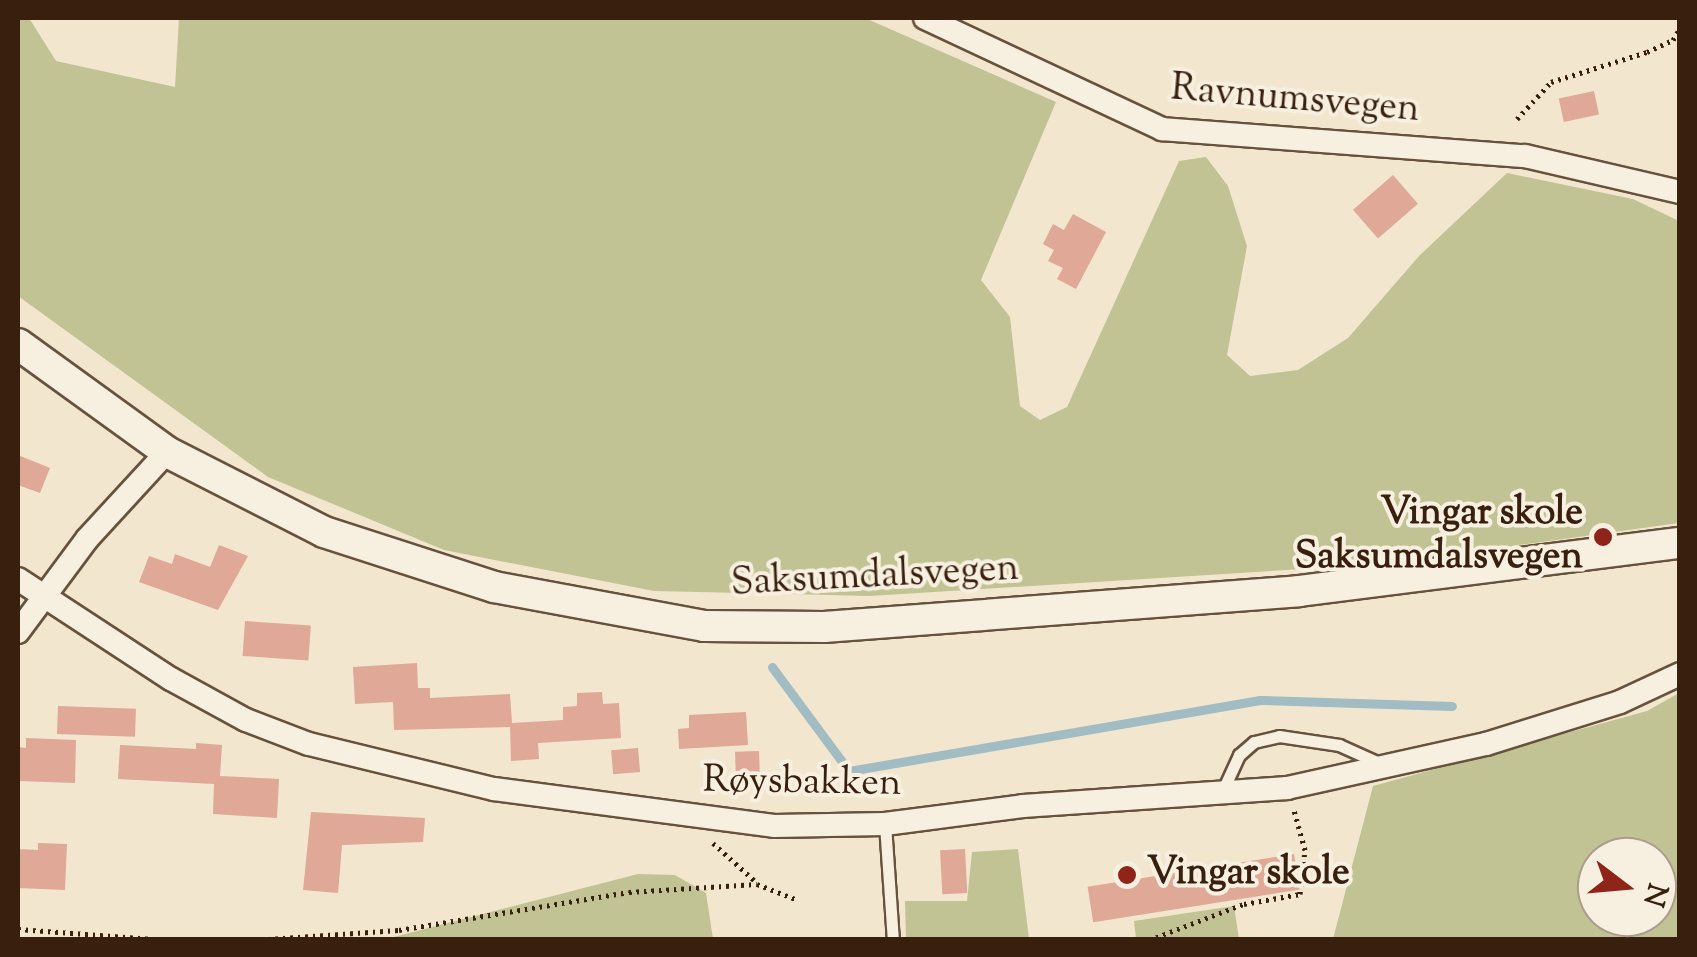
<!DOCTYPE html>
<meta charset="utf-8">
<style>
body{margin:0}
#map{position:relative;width:1697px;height:957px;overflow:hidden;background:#f2e6ce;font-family:"Sorts Mill Goudy",serif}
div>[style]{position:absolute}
.green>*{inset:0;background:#c1c394}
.stream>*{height:9px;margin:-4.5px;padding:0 4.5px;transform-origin:4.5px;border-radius:4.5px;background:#a1bcc3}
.building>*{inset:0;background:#dfa897;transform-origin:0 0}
.path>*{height:5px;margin-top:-2.5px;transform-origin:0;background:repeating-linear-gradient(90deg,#39200e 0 2.5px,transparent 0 7.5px)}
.roads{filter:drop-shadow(2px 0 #67523e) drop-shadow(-2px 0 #67523e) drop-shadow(0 2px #67523e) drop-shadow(0 -2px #67523e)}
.lane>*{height:11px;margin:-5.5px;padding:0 5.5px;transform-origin:5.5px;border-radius:5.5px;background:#f7efdf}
.street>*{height:22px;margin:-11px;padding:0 11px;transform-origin:11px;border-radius:11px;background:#f7efdf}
.secondary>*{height:30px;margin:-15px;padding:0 15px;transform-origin:15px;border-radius:15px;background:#f7efdf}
.dots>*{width:28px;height:28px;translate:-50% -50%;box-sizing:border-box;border:5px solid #f7efdf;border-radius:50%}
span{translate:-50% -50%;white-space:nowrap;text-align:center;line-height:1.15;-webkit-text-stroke:8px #f7efdf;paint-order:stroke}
.street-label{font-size:38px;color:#39200e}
.poi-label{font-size:38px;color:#39200e;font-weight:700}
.right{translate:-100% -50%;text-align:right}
.left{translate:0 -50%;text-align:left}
.frame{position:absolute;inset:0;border:20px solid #39200e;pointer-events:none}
.north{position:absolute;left:1577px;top:837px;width:100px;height:100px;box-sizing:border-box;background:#f7efdf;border:2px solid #ab9c8b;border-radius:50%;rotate:106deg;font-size:28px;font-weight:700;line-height:40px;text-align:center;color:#39200e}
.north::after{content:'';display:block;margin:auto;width:35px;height:45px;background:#8f2418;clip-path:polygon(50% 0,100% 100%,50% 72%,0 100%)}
</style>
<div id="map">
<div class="green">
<div style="clip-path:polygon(18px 18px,29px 18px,56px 61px,175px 87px,179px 18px,865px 18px,1056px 102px,981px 280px,1010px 317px,1020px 406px,1040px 420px,1067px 407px,1179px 161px,1206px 157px,1228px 186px,1247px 246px,1227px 355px,1250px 376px,1298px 370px,1348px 338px,1419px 256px,1507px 173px,1633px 199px,1679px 221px,1679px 523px,1382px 564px,870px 596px,654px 591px,444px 550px,268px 477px,18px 296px)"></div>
<div style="clip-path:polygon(evenodd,1679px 693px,1679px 939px,1333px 939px,1373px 786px,1647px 711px,1679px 693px,1657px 857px,1657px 917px,1597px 917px,1597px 857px,1657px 857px)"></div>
<div style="clip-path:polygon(1018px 849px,1029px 939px,906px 939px,905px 901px,967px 901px,972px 852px)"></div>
<div style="clip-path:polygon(638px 874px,675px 875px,706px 893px,713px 939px,386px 939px)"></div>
<div style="clip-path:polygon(1234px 906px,1239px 939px,1136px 939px,1134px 921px)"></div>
</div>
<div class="stream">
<div style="left:772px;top:667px;width:129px;rotate:53.5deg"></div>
<div style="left:849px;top:771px;width:417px;rotate:-9.8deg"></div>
<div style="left:1260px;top:700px;width:192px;rotate:1.8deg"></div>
</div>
<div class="building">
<div style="left:1594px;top:91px;width:24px;height:36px;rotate:78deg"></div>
<div style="left:1393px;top:175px;width:38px;height:53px;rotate:49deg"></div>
<div style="clip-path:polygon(1073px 214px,1106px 232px,1076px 289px,1057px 279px,1063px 268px,1048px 261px,1054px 250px,1043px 244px,1053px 224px,1064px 230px)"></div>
<div style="clip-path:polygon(18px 455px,50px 468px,40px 493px,18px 485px)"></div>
<div style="clip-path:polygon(219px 545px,248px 556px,218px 610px,139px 582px,149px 556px,172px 564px,175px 554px,210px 567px)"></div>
<div style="left:245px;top:621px;width:66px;height:35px;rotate:4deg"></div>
<div style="clip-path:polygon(417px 663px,418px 688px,430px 688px,430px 698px,510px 694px,512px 723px,563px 720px,563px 707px,577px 706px,577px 693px,602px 692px,603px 704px,619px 703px,621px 738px,538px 743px,539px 759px,511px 761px,510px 727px,394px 730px,393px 702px,355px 704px,353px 667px)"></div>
<div style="left:58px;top:706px;width:78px;height:28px;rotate:2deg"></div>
<div style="clip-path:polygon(746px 712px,748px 745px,679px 749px,678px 729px,689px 728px,689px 715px)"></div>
<div style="clip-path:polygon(26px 738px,76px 740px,75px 783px,18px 781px,19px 747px,26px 748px)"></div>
<div style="clip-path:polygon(196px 743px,222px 745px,220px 776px,279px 779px,277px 818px,213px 814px,214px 784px,118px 779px,120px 745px,196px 749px)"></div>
<div style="left:638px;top:748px;width:24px;height:27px;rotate:85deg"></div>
<div style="left:759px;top:751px;width:27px;height:24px;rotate:88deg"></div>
<div style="clip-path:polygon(311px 812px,425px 818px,423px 842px,342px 845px,338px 893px,303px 890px)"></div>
<div style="clip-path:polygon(38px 843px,67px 844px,65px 890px,18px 888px,18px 849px,38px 850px)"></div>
<div style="left:965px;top:849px;width:44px;height:25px;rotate:87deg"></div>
<div style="left:1294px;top:854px;width:36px;height:209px;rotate:81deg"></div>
</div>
<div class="path">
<div style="left:1517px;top:119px;width:50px;rotate:-47.4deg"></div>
<div style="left:1551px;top:82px;width:101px;rotate:-17.4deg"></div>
<div style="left:1647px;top:52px;width:29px;rotate:-25deg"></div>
<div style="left:1673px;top:40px;width:14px;rotate:-60deg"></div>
<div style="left:713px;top:843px;width:58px;rotate:42.2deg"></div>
<div style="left:18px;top:929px;width:149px;rotate:4.2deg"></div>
<div style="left:253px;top:940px;width:146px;rotate:-3.9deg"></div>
<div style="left:399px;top:930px;width:233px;rotate:-9.4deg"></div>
<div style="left:629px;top:892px;width:128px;rotate:-3.6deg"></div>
<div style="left:757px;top:884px;width:44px;rotate:21.3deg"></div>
<div style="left:1149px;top:940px;width:102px;rotate:-20.8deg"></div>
<div style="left:1244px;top:904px;width:57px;rotate:-10.1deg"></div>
<div style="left:1300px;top:894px;width:44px;rotate:-83.5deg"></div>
<div style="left:1305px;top:850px;width:41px;rotate:-105.4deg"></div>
</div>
<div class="roads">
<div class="lane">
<div style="left:1222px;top:792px;width:41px;rotate:-65.3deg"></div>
<div style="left:1239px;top:755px;width:20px;rotate:-41deg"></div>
<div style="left:1254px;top:742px;width:26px;rotate:-13deg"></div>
<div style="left:1279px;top:736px;width:61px;rotate:8.5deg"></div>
<div style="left:1339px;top:745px;width:44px;rotate:24.2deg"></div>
<div style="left:885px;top:824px;width:116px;rotate:86.1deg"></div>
</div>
<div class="street">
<div style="left:925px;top:18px;width:262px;rotate:25.1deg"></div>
<div style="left:1162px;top:129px;width:364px;rotate:4.3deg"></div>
<div style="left:1525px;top:156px;width:159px;rotate:13.1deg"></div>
<div style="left:18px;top:579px;width:183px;rotate:33.2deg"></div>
<div style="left:171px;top:679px;width:85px;rotate:28.7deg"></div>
<div style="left:246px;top:720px;width:67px;rotate:20.9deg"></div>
<div style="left:309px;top:744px;width:190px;rotate:13.7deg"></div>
<div style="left:494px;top:789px;width:282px;rotate:7.5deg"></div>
<div style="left:774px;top:826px;width:111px;rotate:-1deg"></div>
<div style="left:885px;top:824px;width:139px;rotate:-7.4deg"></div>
<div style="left:1023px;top:806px;width:265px;rotate:-3.9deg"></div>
<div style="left:1287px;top:788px;width:204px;rotate:-12.5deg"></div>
<div style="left:1486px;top:744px;width:140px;rotate:-17.4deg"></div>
<div style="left:1620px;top:702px;width:66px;rotate:-25deg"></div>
<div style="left:18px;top:632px;width:116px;rotate:-53.4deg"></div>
<div style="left:87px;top:539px;width:118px;rotate:-47.4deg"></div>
</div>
<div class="secondary">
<div style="left:18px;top:344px;width:184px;rotate:35.9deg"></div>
<div style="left:167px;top:452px;width:176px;rotate:27deg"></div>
<div style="left:324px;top:532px;width:179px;rotate:17.9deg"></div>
<div style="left:494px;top:587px;width:214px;rotate:10.5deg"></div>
<div style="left:704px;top:626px;width:120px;rotate:0.5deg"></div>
<div style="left:824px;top:627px;width:476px;rotate:-4.3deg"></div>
<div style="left:1299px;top:591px;width:384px;rotate:-7.2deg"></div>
</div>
</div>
<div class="dots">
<div style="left:1603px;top:537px;background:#8f2418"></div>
<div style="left:1127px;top:875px;background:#8f2418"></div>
</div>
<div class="street-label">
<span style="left:1295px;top:101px;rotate:5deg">Ravnumsvegen</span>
<span style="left:875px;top:578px;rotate:-3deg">Saksumdalsvegen</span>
<span style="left:802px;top:784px;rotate:1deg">Røysbakken</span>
</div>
<div class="poi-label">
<span class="right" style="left:1583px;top:537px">Vingar skole<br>Saksumdalsvegen</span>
<span class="left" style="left:1147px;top:875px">Vingar skole</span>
</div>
<div class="frame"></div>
<div class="north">N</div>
</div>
